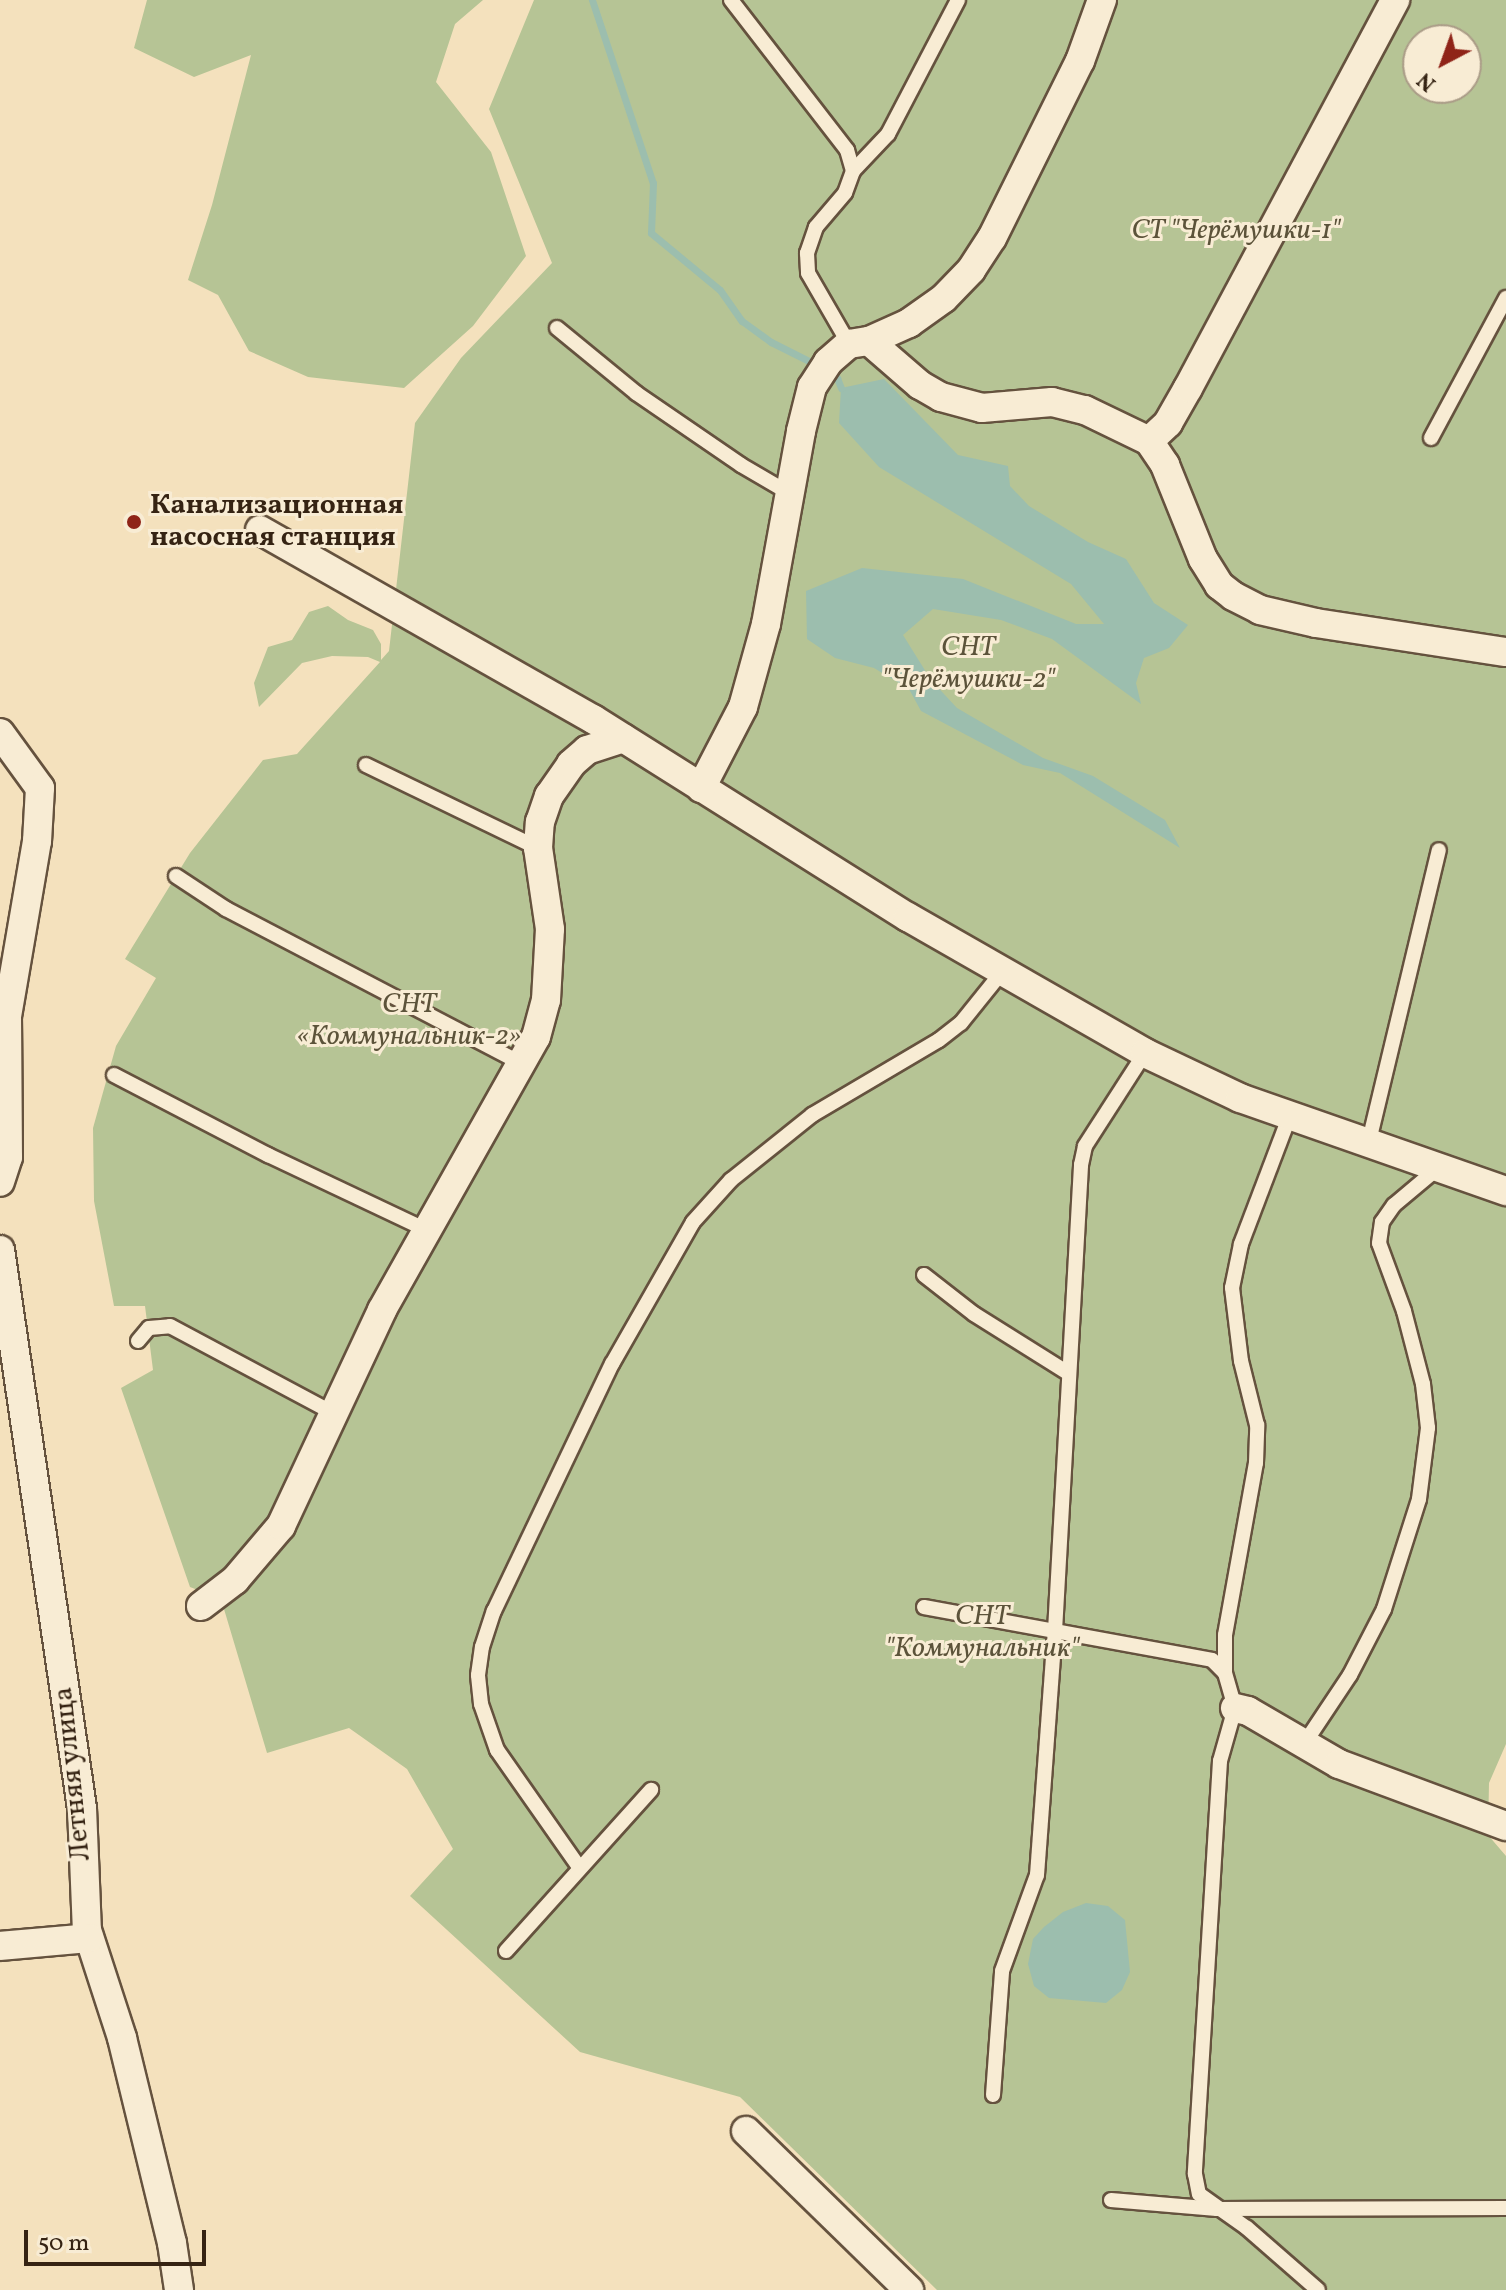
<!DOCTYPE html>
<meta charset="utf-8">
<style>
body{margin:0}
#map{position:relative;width:1506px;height:2290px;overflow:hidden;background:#f4e1bd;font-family:Vollkorn,serif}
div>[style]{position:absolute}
.green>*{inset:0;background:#b6c495}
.water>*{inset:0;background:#9cbeae}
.stream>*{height:7px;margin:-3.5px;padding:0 3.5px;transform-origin:3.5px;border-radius:3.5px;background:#9cbeae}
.roads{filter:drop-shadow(2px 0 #65523e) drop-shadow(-2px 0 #65523e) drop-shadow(0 2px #65523e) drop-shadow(0 -2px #65523e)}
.lane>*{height:14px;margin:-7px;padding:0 7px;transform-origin:7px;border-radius:7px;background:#f8ecd4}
.street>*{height:28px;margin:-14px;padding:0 14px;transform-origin:14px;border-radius:14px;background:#f8ecd4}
.dots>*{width:22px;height:22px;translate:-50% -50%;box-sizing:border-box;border:4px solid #f8ecd4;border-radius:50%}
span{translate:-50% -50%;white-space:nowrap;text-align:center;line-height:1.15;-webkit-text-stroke:6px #f8ecd4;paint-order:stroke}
.park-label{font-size:28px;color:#5c533a;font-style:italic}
.poi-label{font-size:28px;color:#352313;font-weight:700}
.left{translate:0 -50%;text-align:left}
.street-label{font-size:28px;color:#352313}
.north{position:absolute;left:1402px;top:24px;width:80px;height:80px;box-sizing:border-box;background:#f8ecd4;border:2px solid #aa9c87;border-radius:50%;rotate:221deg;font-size:22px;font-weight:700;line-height:32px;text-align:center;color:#352313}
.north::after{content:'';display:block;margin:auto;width:28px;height:36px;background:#8f2418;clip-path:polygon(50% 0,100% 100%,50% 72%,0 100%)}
.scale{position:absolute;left:24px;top:2230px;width:182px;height:36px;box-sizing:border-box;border:4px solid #352313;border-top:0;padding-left:10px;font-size:24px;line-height:28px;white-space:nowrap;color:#352313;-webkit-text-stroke:6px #f8ecd4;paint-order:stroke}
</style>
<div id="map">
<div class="green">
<div style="clip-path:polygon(147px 0,483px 0,455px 24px,436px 82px,491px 152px,526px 256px,473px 326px,404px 388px,308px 377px,249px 351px,218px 295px,188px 280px,212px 205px,251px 55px,194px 77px,134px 48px)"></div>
<div style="clip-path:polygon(evenodd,534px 0,1506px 0,1506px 1744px,1489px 1783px,1488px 1835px,1506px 1856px,1506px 2290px,937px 2290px,740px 2097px,580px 2052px,410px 1896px,453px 1849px,407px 1769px,349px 1728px,267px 1753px,221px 1599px,190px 1587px,121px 1388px,153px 1370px,145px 1306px,114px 1306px,94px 1201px,93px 1128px,116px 1046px,156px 978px,125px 959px,190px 853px,263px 760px,297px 754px,380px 662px,368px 657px,332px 656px,302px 663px,259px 707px,254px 683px,268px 647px,292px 640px,309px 612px,328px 606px,348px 620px,373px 630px,381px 644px,381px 660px,389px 651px,415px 423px,461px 358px,552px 263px,489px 109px,534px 0,1418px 40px,1466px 40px,1466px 88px,1418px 88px,1418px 40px)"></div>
</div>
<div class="water">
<div style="clip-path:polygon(884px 379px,958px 455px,1008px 466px,1010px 486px,1029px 506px,1088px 542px,1126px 559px,1154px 603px,1188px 625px,1169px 648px,1144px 658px,1136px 683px,1141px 704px,1052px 639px,1001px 620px,933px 609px,903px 635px,931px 680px,957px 708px,1043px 758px,1093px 776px,1165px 820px,1180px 848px,1060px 773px,1023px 765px,921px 711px,909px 689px,874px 668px,835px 658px,807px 639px,806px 591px,862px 568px,963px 579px,1076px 624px,1104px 624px,1071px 584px,879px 467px,839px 423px,841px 388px)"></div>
<div style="clip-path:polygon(1086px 1903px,1108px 1906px,1125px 1920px,1130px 1972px,1122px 1990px,1106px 2003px,1049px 1998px,1034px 1986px,1028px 1964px,1033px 1939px,1044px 1927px,1063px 1912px)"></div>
</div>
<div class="stream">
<div style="left:592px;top:0;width:193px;rotate:71.6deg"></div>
<div style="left:653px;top:183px;width:50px;rotate:92.3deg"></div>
<div style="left:651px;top:233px;width:89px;rotate:39.6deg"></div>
<div style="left:720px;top:290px;width:38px;rotate:55deg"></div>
<div style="left:742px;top:321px;width:36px;rotate:36deg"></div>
<div style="left:771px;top:342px;width:51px;rotate:26.6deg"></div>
<div style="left:827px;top:372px;width:12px;rotate:31deg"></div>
<div style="left:837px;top:378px;width:11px;rotate:68deg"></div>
</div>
<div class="roads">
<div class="lane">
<div style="left:731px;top:0;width:190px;rotate:52.3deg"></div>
<div style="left:847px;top:150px;width:22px;rotate:74deg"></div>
<div style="left:853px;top:171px;width:23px;rotate:110deg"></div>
<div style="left:845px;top:193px;width:45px;rotate:130.5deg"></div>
<div style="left:816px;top:227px;width:28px;rotate:109deg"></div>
<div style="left:807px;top:253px;width:20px;rotate:87deg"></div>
<div style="left:808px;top:273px;width:82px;rotate:60deg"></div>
<div style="left:853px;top:171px;width:51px;rotate:-46.6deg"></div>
<div style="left:888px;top:134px;width:151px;rotate:-62.4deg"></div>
<div style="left:557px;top:328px;width:102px;rotate:39.4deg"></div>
<div style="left:636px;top:393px;width:127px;rotate:34.4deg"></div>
<div style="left:741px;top:465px;width:56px;rotate:30.3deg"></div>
<div style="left:1431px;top:438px;width:159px;rotate:-61.8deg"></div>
<div style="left:366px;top:765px;width:191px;rotate:25.8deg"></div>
<div style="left:176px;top:876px;width:60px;rotate:33.4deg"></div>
<div style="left:226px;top:909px;width:333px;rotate:27.6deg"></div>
<div style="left:114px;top:1075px;width:174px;rotate:27.5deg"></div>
<div style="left:268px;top:1155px;width:176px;rotate:25.3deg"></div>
<div style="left:1369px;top:1141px;width:299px;rotate:-76.5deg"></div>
<div style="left:924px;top:1275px;width:63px;rotate:38deg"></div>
<div style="left:974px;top:1314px;width:111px;rotate:32.1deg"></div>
<div style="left:138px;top:1341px;width:17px;rotate:-50deg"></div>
<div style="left:149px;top:1328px;width:21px;rotate:-5deg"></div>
<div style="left:170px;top:1326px;width:183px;rotate:28.1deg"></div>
<div style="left:924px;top:1607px;width:293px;rotate:10.4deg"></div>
<div style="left:1212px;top:1660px;width:18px;rotate:45deg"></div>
<div style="left:1225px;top:1673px;width:36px;rotate:74deg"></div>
<div style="left:1235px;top:1708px;width:55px;rotate:105.8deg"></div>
<div style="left:1220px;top:1761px;width:414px;rotate:93.5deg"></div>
<div style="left:1195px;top:2174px;width:20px;rotate:79deg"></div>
<div style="left:1199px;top:2194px;width:59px;rotate:35.3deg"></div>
<div style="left:1247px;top:2228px;width:94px;rotate:41.1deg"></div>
<div style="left:1225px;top:1673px;width:38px;rotate:-90deg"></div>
<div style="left:1225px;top:1635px;width:175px;rotate:-79.8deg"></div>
<div style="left:1256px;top:1463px;width:38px;rotate:-88deg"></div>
<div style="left:1257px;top:1425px;width:66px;rotate:-104deg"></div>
<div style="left:1241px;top:1361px;width:74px;rotate:-97deg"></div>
<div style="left:1232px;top:1288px;width:45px;rotate:-78.4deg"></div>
<div style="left:1241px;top:1244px;width:138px;rotate:-69.2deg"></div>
<div style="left:1304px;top:1744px;width:83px;rotate:-56.3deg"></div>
<div style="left:1350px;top:1675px;width:74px;rotate:-62.7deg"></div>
<div style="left:1384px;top:1609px;width:115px;rotate:-72.3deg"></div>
<div style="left:1419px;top:1499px;width:72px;rotate:-82.8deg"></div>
<div style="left:1428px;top:1428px;width:44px;rotate:-96.5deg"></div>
<div style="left:1423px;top:1384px;width:75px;rotate:-104.6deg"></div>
<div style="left:1404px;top:1311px;width:72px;rotate:-110.2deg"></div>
<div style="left:1379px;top:1243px;width:21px;rotate:-82deg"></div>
<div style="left:1382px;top:1222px;width:21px;rotate:-55deg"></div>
<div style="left:1394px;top:1205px;width:57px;rotate:-40.1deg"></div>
<div style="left:579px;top:1867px;width:143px;rotate:-125deg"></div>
<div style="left:497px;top:1750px;width:49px;rotate:-109.2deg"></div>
<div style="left:481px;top:1704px;width:29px;rotate:-96deg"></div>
<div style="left:478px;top:1675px;width:28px;rotate:-82deg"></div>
<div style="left:482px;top:1647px;width:38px;rotate:-72deg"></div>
<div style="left:494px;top:1611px;width:274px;rotate:-64.5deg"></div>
<div style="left:612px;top:1364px;width:163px;rotate:-60.3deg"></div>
<div style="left:693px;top:1222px;width:57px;rotate:-47.9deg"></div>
<div style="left:731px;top:1180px;width:104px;rotate:-38.7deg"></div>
<div style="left:812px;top:1115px;width:147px;rotate:-30.6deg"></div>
<div style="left:939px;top:1040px;width:28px;rotate:-38deg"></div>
<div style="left:961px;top:1023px;width:65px;rotate:-51.2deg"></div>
<div style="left:506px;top:1951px;width:217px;rotate:-48deg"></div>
<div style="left:993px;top:2095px;width:124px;rotate:-85.8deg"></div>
<div style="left:1002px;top:1971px;width:102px;rotate:-70deg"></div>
<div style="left:1037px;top:1875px;width:245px;rotate:-85.8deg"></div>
<div style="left:1055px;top:1631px;width:467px;rotate:-86.8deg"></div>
<div style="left:1081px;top:1165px;width:19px;rotate:-78deg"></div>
<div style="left:1085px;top:1146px;width:111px;rotate:-57.2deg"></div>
<div style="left:1111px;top:2200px;width:106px;rotate:4.9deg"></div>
<div style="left:1217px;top:2209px;width:289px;rotate:-0.2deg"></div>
</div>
<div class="street">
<div style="left:869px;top:341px;width:67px;rotate:40.8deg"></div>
<div style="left:920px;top:385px;width:24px;rotate:30deg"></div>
<div style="left:941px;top:397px;width:42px;rotate:15deg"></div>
<div style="left:982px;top:408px;width:70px;rotate:-4.9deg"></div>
<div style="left:1052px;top:402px;width:34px;rotate:14deg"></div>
<div style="left:1085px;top:410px;width:71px;rotate:25.8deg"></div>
<div style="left:1149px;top:441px;width:26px;rotate:-43deg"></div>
<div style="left:1168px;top:423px;width:40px;rotate:-60.3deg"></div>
<div style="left:1188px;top:388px;width:440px;rotate:-61.9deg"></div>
<div style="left:1149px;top:441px;width:29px;rotate:56deg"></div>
<div style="left:1165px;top:465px;width:101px;rotate:68deg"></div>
<div style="left:1203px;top:559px;width:31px;rotate:58deg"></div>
<div style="left:1219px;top:585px;width:18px;rotate:38deg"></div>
<div style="left:1233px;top:596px;width:30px;rotate:27deg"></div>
<div style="left:1260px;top:610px;width:57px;rotate:13.1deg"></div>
<div style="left:1316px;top:623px;width:192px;rotate:8.7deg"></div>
<div style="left:260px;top:530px;width:383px;rotate:29.6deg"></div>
<div style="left:593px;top:719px;width:372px;rotate:32.2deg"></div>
<div style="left:908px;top:917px;width:273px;rotate:29.8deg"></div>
<div style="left:1145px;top:1053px;width:105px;rotate:25.3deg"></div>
<div style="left:1240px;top:1098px;width:282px;rotate:19.3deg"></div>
<div style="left:0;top:733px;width:68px;rotate:54deg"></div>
<div style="left:40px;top:788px;width:53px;rotate:93.2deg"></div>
<div style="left:37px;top:841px;width:178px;rotate:99.7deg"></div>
<div style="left:7px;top:1016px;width:141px;rotate:89.6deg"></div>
<div style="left:8px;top:1157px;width:26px;rotate:108deg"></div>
<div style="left:701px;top:788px;width:91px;rotate:-62.6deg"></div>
<div style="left:743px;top:707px;width:86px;rotate:-74.5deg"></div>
<div style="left:766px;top:624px;width:196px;rotate:-79.7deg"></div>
<div style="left:801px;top:431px;width:45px;rotate:-76deg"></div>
<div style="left:812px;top:387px;width:30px;rotate:-57deg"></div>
<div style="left:828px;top:362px;width:28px;rotate:-41deg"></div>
<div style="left:849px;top:344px;width:20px;rotate:-9deg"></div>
<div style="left:869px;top:341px;width:44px;rotate:-24.2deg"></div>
<div style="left:909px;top:323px;width:43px;rotate:-35.5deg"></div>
<div style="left:944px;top:298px;width:39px;rotate:-46deg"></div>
<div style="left:971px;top:270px;width:38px;rotate:-57deg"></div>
<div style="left:992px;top:238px;width:198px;rotate:-63.6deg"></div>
<div style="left:1080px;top:61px;width:65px;rotate:-70.2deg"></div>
<div style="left:0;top:1250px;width:564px;rotate:81.64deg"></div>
<div style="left:82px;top:1808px;width:122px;rotate:87.7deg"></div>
<div style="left:87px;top:1930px;width:114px;rotate:72deg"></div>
<div style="left:122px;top:2038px;width:211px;rotate:76.3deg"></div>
<div style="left:172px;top:2243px;width:48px;rotate:81.5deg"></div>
<div style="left:201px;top:1606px;width:43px;rotate:-37.4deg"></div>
<div style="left:235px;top:1580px;width:71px;rotate:-49.6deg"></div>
<div style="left:281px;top:1526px;width:238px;rotate:-64.9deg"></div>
<div style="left:382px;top:1310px;width:313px;rotate:-60.6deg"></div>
<div style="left:536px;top:1037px;width:38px;rotate:-75deg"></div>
<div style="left:546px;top:1000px;width:71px;rotate:-86.8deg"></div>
<div style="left:550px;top:929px;width:82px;rotate:-98.4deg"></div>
<div style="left:538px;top:848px;width:26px;rotate:-86deg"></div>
<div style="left:540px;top:822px;width:28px;rotate:-71deg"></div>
<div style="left:549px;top:796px;width:39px;rotate:-55deg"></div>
<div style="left:571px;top:764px;width:21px;rotate:-41deg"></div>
<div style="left:587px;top:750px;width:38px;rotate:-18deg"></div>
<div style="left:1235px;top:1708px;width:13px;rotate:13deg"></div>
<div style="left:1248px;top:1711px;width:105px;rotate:30.2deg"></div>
<div style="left:1339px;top:1764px;width:178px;rotate:20.4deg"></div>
<div style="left:0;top:1946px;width:89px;rotate:-5.1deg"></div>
<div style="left:746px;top:2131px;width:228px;rotate:44.3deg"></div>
</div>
</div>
<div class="dots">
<div style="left:134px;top:522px;background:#8f2418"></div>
</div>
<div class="park-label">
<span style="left:1236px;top:231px">СТ "Черёмушки-1"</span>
<span style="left:968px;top:664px">СНТ<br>"Черёмушки-2"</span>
<span style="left:409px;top:1021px">СНТ<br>«Коммунальник-2»</span>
<span style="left:982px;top:1633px">СНТ<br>"Коммунальник"</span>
</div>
<div class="poi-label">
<span class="left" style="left:150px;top:522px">Канализационная<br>насосная станция</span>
</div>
<div class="street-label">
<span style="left:73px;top:1774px;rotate:-96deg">Летняя улица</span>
</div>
<div class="north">N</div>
<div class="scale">50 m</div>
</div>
